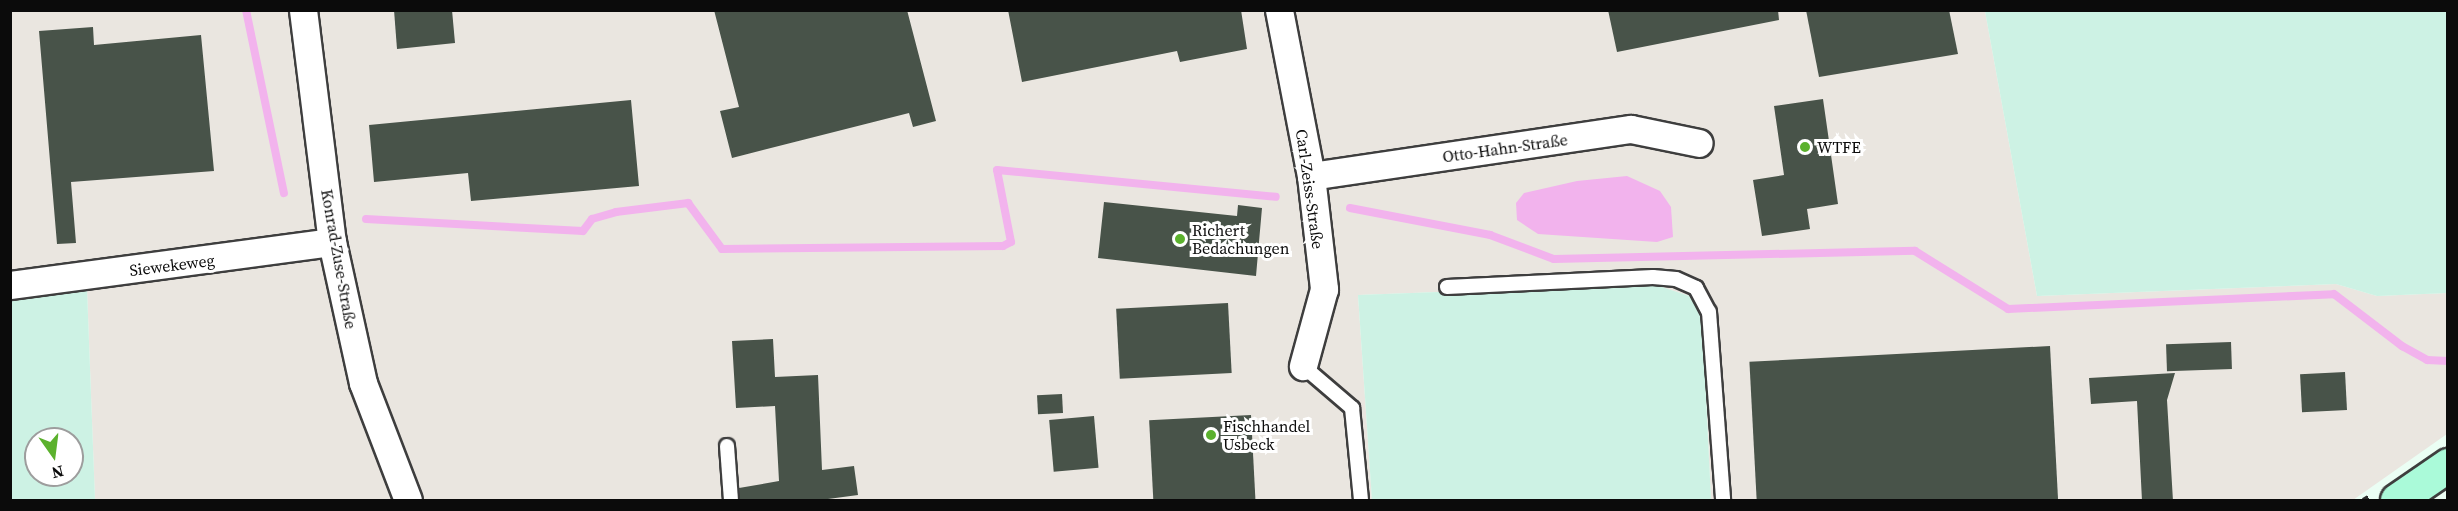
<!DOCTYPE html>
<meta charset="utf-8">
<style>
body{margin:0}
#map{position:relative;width:2458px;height:511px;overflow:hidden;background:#ebfef4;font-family:"Source Serif 4",serif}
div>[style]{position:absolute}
.industrial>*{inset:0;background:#eae6e0}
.farmland>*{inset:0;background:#cdf2e4}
.water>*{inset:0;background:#f2b3ed}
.stream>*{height:8px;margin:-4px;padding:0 4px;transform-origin:4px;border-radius:4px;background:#f2b3ed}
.building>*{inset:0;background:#485349;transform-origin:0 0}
.path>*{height:4px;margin-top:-2px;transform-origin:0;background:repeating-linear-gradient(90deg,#2d2d2d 0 6px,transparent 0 9px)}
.roads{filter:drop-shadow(2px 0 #3e3e3e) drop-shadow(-2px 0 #3e3e3e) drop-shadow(0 2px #3e3e3e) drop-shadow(0 -2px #3e3e3e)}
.lane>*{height:14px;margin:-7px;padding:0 7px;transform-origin:7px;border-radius:7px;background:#fff}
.street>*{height:27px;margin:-13.5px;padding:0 13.5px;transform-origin:13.5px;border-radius:13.5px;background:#fff}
.secondary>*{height:33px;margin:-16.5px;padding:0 16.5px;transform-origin:16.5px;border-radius:16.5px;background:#aafad9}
.dots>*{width:16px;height:16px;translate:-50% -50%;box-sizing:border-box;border:3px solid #fff;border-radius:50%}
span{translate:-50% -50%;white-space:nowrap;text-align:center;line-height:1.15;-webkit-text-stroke:6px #fff;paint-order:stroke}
.poi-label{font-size:16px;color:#0b0b0b}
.left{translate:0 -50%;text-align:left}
.street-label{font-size:16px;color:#0b0b0b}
.frame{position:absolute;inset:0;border:12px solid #0b0b0b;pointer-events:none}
.north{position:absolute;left:24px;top:427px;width:60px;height:60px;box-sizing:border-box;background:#fff;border:2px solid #9d9d9d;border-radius:50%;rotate:166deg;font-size:16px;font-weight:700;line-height:24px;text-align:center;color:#0b0b0b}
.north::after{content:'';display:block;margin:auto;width:21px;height:27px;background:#5bb12d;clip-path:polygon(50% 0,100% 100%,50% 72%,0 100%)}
</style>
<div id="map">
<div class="industrial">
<div style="clip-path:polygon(10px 11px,1985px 11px,2037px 296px,2336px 284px,2377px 296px,2447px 293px,2447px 434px,2353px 500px,1711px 500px,1702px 316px,1689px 296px,1653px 284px,1358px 295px,1372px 500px,95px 500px,87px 289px,11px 298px)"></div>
</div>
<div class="farmland">
<div style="clip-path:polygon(1985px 11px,2447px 11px,2447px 293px,2377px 296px,2336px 284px,2037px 296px)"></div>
<div style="clip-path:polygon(1653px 284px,1689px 296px,1702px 316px,1711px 500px,1372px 500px,1358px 295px)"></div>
<div style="clip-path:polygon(evenodd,87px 289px,95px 500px,11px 500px,10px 298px,87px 289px,36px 439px,72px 439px,72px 475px,36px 475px,36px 439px)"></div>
</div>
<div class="water">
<div style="clip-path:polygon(1627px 176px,1660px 191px,1671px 207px,1673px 237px,1657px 242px,1538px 234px,1517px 220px,1516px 203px,1524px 193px,1577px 181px)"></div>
</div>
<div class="stream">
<div style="left:246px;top:10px;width:187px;rotate:78.3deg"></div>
<div style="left:1350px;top:208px;width:143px;rotate:10.9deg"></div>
<div style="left:1490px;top:235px;width:68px;rotate:20.6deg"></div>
<div style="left:1554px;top:259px;width:361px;rotate:-1.3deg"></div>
<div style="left:1915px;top:251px;width:110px;rotate:31.9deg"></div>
<div style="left:2008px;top:309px;width:326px;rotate:-2.6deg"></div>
<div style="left:2334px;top:294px;width:86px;rotate:37.4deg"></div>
<div style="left:2402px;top:346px;width:29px;rotate:29deg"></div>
<div style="left:2427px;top:360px;width:21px;rotate:3deg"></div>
<div style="left:366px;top:219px;width:217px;rotate:3.2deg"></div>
<div style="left:583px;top:231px;width:15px;rotate:-53deg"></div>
<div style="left:592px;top:219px;width:25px;rotate:-16deg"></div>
<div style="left:616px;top:212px;width:73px;rotate:-7.1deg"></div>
<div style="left:688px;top:203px;width:57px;rotate:53.5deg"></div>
<div style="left:722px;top:249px;width:281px;rotate:-0.6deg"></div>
<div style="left:1003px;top:246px;width:9px;rotate:-27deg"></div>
<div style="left:1011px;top:242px;width:73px;rotate:-101deg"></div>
<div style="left:997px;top:170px;width:280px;rotate:5.5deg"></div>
</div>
<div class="building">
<div style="clip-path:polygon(394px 10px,452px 10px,455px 43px,397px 49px)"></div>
<div style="clip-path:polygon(714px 10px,907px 10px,936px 121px,913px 127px,909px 113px,732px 158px,720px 111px,739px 107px)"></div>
<div style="clip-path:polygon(1008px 10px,1241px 10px,1247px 49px,1180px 62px,1177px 51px,1022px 82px)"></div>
<div style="clip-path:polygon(1608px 10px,1778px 10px,1779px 20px,1617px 52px)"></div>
<div style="clip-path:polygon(1806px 10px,1949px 10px,1958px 54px,1819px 77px)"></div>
<div style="clip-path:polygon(93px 27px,94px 45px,201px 35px,214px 171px,71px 182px,76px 243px,57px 244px,39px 31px)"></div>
<div style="clip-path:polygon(1823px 99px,1838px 204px,1807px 209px,1810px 229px,1762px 236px,1753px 180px,1784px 175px,1774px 106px)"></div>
<div style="clip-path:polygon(631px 100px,639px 186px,471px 201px,468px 173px,374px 182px,369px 125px)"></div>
<div style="clip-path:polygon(1104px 202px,1237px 216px,1238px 205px,1262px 208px,1256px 276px,1098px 258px)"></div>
<div style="left:1228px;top:303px;width:70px;height:112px;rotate:87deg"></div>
<div style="clip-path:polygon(773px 339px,775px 377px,818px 375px,822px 470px,854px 466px,858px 495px,813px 501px,740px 501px,739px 488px,779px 481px,775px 406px,736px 408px,732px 341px)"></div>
<div style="left:2231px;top:342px;width:27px;height:65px;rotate:88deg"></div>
<div style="left:2050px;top:346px;width:155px;height:301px;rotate:87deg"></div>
<div style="left:2345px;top:372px;width:38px;height:45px;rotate:87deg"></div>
<div style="clip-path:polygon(2175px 373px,2167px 400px,2173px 501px,2142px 501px,2137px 401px,2091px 404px,2089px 378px)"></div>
<div style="left:1062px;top:394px;width:19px;height:25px;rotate:87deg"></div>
<div style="left:1251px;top:415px;width:86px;height:102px;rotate:87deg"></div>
<div style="left:1094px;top:416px;width:52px;height:45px;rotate:85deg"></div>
</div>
<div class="path">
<div style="left:2363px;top:500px;width:8px;rotate:-30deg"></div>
</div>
<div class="roads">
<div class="lane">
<div style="left:1447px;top:287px;width:206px;rotate:-2.8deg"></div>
<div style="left:1653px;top:277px;width:23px;rotate:5deg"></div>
<div style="left:1676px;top:279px;width:22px;rotate:24deg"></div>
<div style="left:1696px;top:288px;width:27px;rotate:62deg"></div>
<div style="left:1709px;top:312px;width:189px;rotate:85.7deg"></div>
<div style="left:1303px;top:366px;width:65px;rotate:40.6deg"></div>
<div style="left:1352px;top:408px;width:92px;rotate:84.4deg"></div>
<div style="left:727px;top:446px;width:54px;rotate:85.8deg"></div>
</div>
<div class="street">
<div style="left:303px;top:10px;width:234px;rotate:82.9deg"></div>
<div style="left:332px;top:242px;width:144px;rotate:77.6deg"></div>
<div style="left:363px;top:383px;width:125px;rotate:69deg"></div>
<div style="left:1279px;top:10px;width:169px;rotate:79.1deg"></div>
<div style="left:1311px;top:176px;width:114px;rotate:83.4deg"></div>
<div style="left:1324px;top:289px;width:80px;rotate:105.3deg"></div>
<div style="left:1311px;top:176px;width:323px;rotate:-8.4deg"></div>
<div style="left:1631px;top:129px;width:69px;rotate:11.6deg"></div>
<div style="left:10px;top:285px;width:325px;rotate:-7.6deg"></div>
</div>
<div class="secondary">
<div style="left:2397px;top:500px;width:62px;rotate:-34.5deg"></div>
</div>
</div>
<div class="dots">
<div style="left:1805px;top:147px;background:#5bb12d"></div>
<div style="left:1180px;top:239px;background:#5bb12d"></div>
<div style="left:1211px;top:435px;background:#5bb12d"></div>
</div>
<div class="poi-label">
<span class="left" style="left:1817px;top:147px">WTFE</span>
<span class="left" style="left:1192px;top:239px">Richert<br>Bedachungen</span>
<span class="left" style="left:1223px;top:435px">Fischhandel<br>Usbeck</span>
</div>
<div class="street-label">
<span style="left:1505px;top:148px;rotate:-8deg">Otto-Hahn-Straße</span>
<span style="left:1310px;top:189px;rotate:82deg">Carl-Zeiss-Straße</span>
<span style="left:339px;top:259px;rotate:80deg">Konrad-Zuse-Straße</span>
<span style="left:172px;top:265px;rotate:-7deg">Siewekeweg</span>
</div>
<div class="frame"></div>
<div class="north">N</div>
</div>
